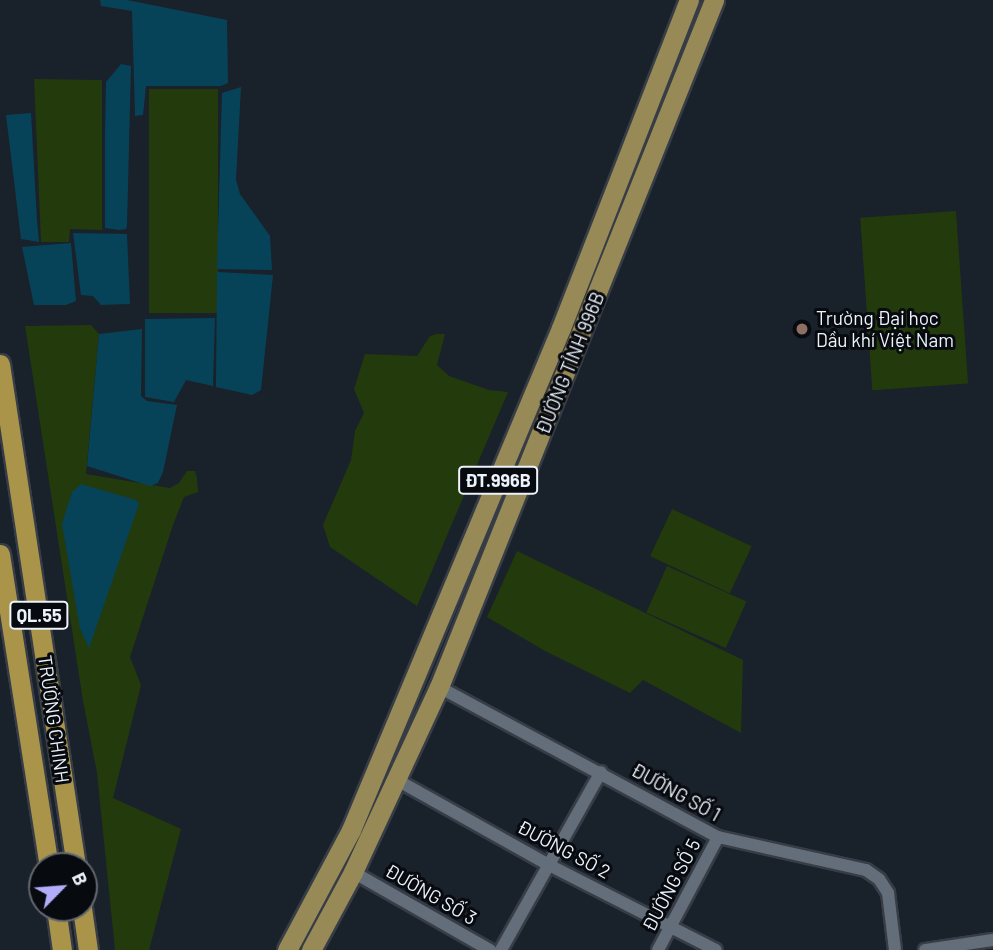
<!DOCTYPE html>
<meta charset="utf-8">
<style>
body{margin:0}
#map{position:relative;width:993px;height:950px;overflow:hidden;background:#19212b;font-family:Barlow,sans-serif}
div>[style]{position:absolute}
.green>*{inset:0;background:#233a0d;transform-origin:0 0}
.water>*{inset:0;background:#074358}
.roads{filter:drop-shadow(2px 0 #373d46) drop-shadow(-2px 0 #373d46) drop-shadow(0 2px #373d46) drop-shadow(0 -2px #373d46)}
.minor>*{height:12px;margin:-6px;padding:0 6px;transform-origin:6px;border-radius:6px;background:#646d7a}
.primary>*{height:19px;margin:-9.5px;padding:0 9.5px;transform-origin:9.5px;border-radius:9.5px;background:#988a56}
.trunk>*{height:19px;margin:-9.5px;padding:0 9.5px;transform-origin:9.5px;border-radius:9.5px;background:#a9944a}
.dots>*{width:19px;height:19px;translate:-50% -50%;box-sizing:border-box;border:4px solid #070a0f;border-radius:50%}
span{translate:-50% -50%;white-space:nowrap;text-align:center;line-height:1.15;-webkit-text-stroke:6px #070a0f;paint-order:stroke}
.shield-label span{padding:2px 5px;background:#070a0f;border:2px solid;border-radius:5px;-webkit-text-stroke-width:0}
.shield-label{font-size:18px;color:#edf3fb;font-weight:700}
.poi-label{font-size:19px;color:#edf3fb}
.left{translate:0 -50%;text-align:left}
.street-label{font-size:19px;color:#edf3fb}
.north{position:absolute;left:28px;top:852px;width:70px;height:70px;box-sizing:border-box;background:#070a0f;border:2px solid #63676d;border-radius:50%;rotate:65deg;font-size:19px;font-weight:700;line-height:28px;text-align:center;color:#edf3fb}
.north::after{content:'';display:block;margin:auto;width:24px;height:32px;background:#b1adfa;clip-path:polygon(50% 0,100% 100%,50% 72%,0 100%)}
</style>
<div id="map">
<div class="green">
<div style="clip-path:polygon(34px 79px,102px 80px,102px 230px,70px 229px,69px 242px,41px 242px)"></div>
<div style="left:149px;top:89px;width:69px;height:224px"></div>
<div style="left:956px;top:211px;width:173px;height:96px;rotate:86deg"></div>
<div style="clip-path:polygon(91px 325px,99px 334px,86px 474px,170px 488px,179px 483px,187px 471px,195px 471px,197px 478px,198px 492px,184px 497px,173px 525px,130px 657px,141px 685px,113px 798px,181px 829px,149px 950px,115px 950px,97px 773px,83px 701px,25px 326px)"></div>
<div style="clip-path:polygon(437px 334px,445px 334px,437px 365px,449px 376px,489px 390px,508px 392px,417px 606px,330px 547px,323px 525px,351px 460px,355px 431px,364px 413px,354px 389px,365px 354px,417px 356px,430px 336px)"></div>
<div style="left:672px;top:509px;width:88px;height:52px;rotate:25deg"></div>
<div style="clip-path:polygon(517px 551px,743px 660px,741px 733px,643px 680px,630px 693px,545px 651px,487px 617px)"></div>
<div style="left:667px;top:566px;width:87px;height:51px;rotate:24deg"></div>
</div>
<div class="water">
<div style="clip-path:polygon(100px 0,127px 0,227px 20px,228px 83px,221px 86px,146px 86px,143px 115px,135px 116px,132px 11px,101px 6px)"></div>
<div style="clip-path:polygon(121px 64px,131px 66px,127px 226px,126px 229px,119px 230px,105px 228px,105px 135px,106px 82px)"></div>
<div style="clip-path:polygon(241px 87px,236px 180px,240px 194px,270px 236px,272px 270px,217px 269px,222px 93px)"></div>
<div style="clip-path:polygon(31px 113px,37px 220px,39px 242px,21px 239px,6px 115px)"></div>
<div style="clip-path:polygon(73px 233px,127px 234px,130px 304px,101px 305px,93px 296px,81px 295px)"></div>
<div style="clip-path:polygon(71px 243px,76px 301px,66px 305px,34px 305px,22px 247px)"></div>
<div style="clip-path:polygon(217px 272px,273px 275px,261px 390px,252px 395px,216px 387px)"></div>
<div style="clip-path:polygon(215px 318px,213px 386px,186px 380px,174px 402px,145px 397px,145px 319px)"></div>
<div style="clip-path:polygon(142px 329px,141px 396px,147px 401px,177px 405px,163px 472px,158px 483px,150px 486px,87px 466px,99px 334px)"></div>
<div style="clip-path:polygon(81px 484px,136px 500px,139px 504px,89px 648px,80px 629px,62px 524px,72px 492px)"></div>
</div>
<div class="roads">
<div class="minor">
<div style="left:439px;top:687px;width:317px;rotate:28.3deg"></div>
<div style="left:718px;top:837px;width:152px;rotate:12.6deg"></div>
<div style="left:866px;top:870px;width:16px;rotate:35deg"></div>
<div style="left:879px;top:879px;width:17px;rotate:57deg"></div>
<div style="left:888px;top:893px;width:57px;rotate:83deg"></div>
<div style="left:397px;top:780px;width:174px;rotate:29.2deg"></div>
<div style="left:549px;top:865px;width:187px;rotate:27deg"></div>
<div style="left:353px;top:872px;width:158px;rotate:29.7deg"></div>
<div style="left:501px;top:950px;width:204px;rotate:-60.7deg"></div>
<div style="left:658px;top:950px;width:128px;rotate:-62deg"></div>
<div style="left:925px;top:950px;width:69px;rotate:-8.4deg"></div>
</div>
<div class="primary">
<div style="left:287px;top:950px;width:136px;rotate:-61.9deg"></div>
<div style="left:351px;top:830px;width:544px;rotate:-67.3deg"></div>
<div style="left:561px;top:328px;width:352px;rotate:-68.7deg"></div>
<div style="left:311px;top:950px;width:89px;rotate:-61.7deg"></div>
<div style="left:353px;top:872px;width:204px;rotate:-65.1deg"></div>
<div style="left:439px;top:687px;width:740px;rotate:-68.18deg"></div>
</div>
<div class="trunk">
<div style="left:0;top:364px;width:508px;rotate:81.39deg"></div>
<div style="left:0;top:554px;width:316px;rotate:81.1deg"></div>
<div style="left:56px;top:908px;width:42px;rotate:81.9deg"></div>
<div style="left:82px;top:908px;width:42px;rotate:81.9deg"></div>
</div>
</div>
<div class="dots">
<div style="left:802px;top:329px;background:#8d6e63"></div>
</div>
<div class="shield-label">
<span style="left:498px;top:480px">ĐT.996B</span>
<span style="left:39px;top:615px">QL.55</span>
</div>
<div class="poi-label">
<span class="left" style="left:816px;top:329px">Trường Đại học<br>Dầu khí Việt Nam</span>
</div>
<div class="street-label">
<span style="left:570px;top:363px;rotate:-68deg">ĐƯỜNG TỈNH 996B</span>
<span style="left:54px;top:719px;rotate:82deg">TRƯỜNG CHINH</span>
<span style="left:676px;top:792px;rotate:29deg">ĐƯỜNG SỐ 1</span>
<span style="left:564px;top:849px;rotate:28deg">ĐƯỜNG SỐ 2</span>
<span style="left:671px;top:885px;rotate:-62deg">ĐƯỜNG SỐ 5</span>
<span style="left:431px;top:894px;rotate:30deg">ĐƯỜNG SỐ 3</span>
</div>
<div class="north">B</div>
</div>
